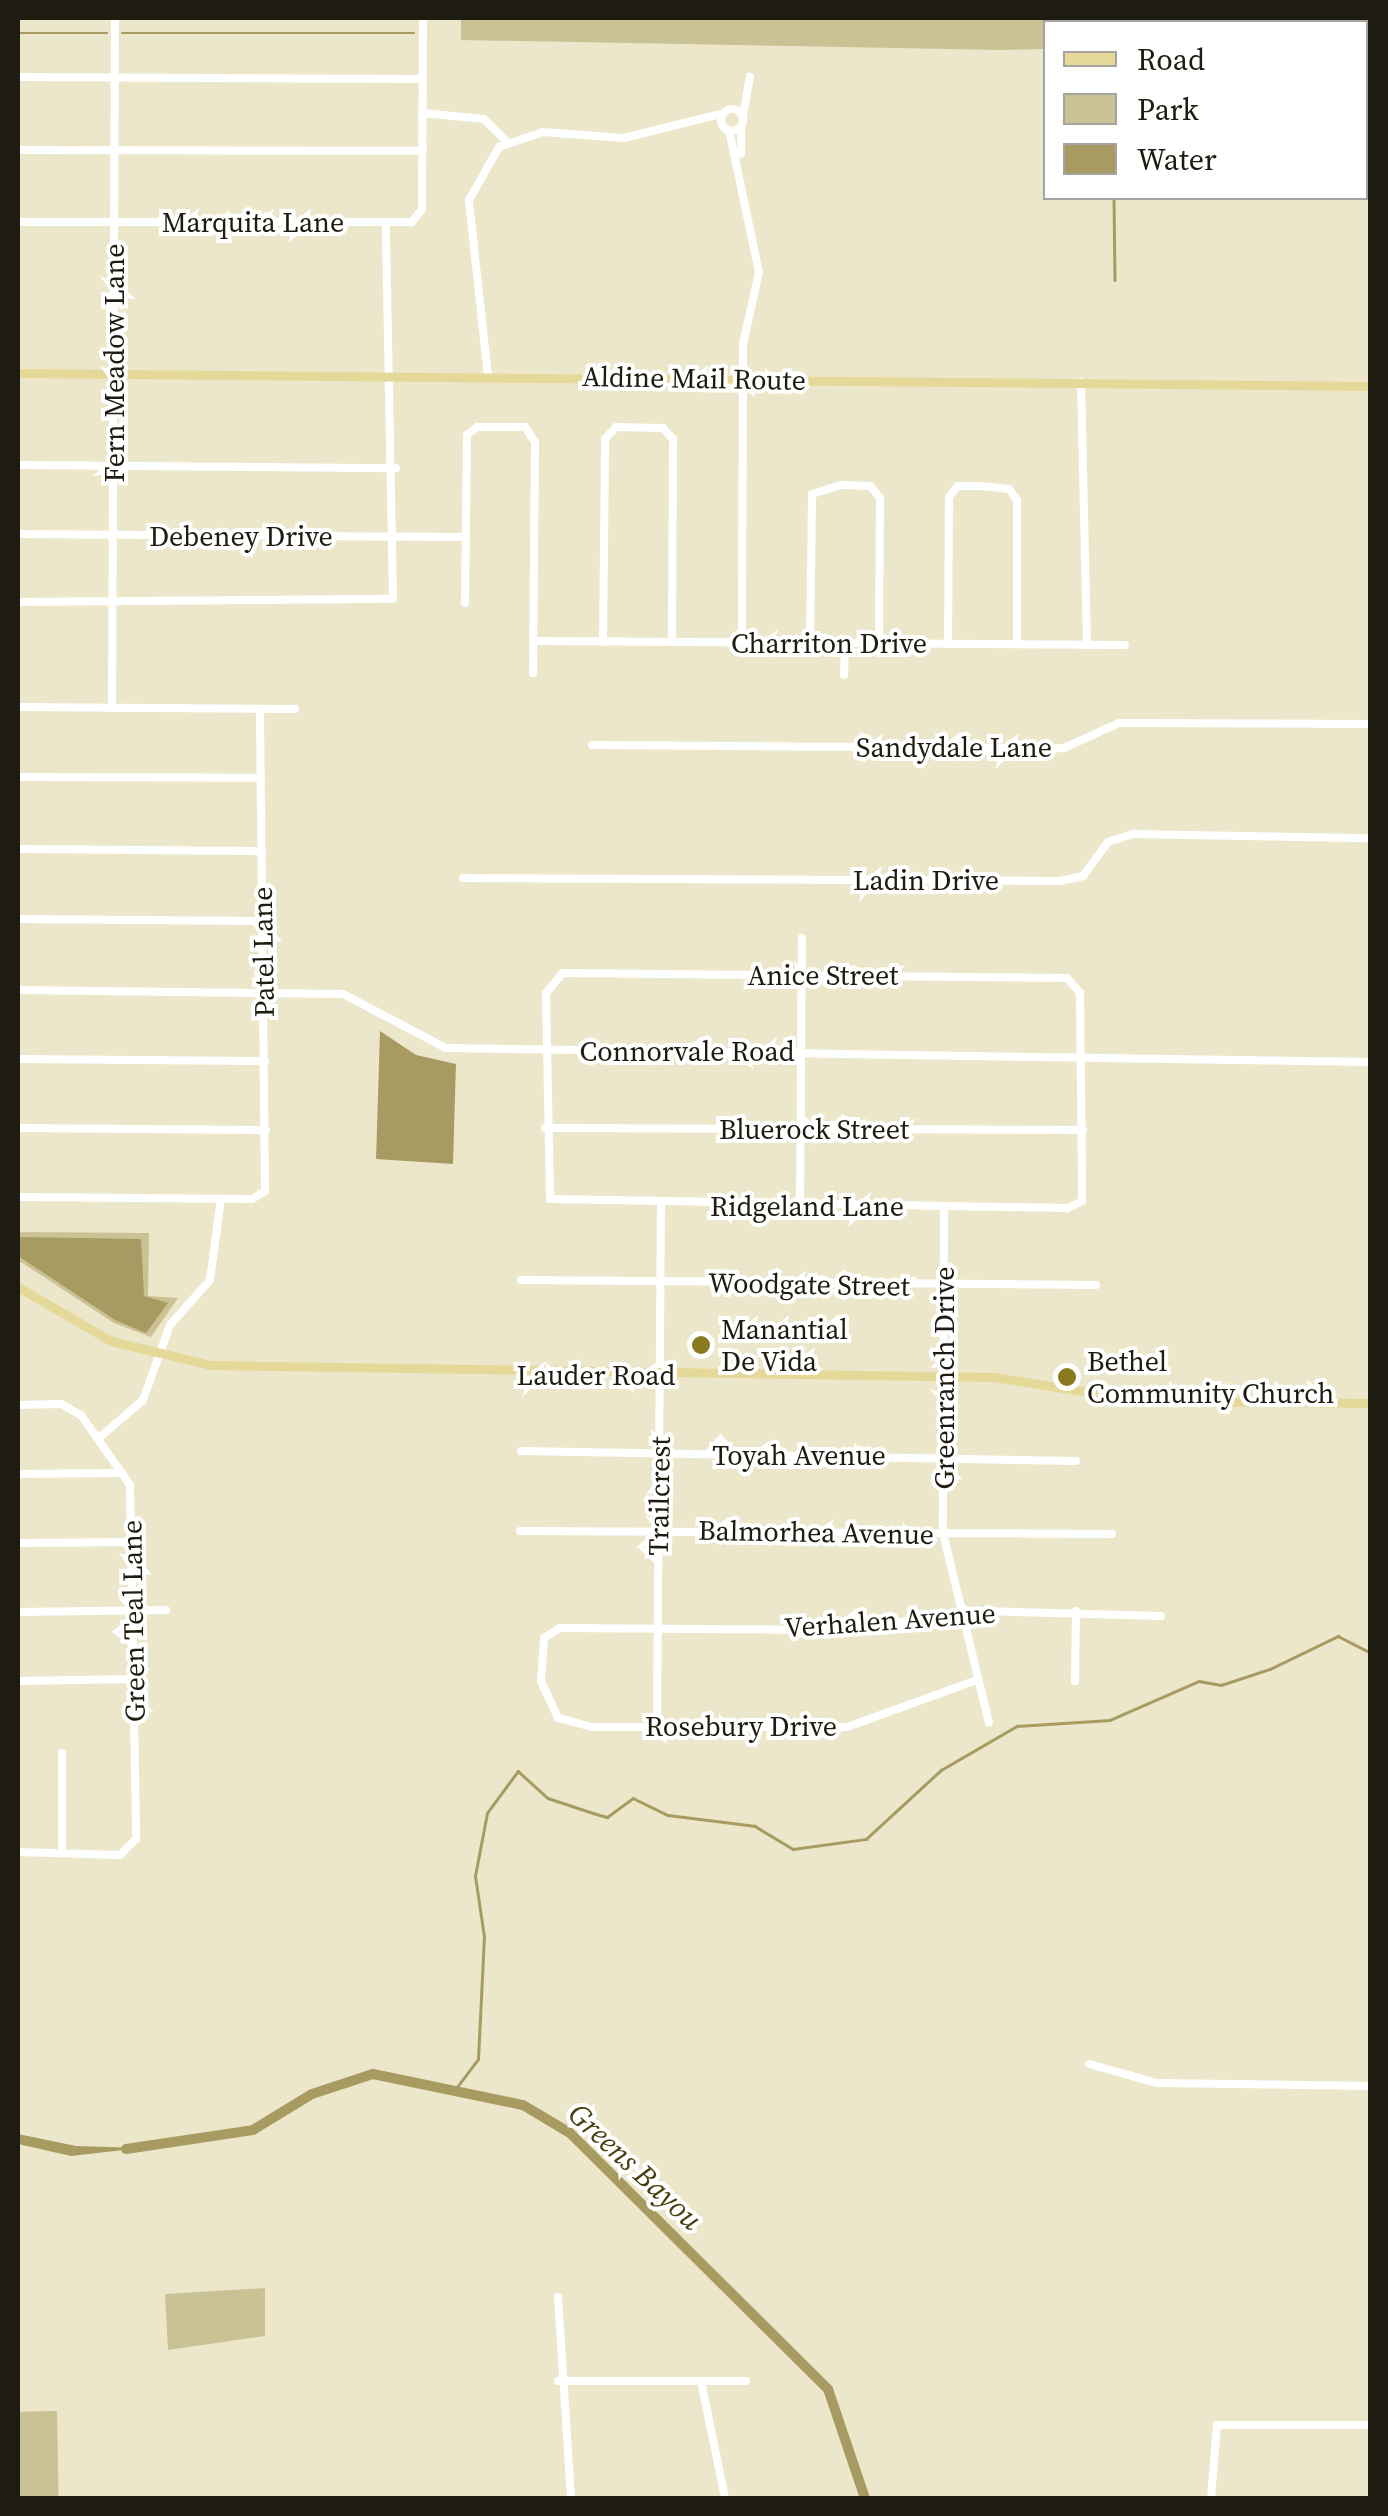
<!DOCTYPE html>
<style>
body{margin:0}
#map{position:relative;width:1388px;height:2516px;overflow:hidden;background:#ece7ca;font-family:"Source Serif 4",serif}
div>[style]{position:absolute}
.green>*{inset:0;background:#cac195;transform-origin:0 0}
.water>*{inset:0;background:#a79b61}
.stream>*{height:2.5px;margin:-1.25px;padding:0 1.25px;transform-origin:1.25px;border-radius:1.25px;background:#a79b61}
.river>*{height:10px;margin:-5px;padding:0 5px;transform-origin:5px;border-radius:5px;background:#a79b61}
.minor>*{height:8px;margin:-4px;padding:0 4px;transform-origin:4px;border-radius:4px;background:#fff}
.minor>.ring{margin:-4px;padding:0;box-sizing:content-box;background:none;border:8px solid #fff;border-radius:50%}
.major>*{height:9px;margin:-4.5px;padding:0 4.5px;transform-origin:4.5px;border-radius:4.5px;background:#e5d999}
.dots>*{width:28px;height:28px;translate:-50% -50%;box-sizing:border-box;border:5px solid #fff;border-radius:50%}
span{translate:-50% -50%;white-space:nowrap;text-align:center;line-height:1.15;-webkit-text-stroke:8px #fff;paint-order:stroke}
.street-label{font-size:28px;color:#1e1c11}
.poi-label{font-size:28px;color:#1e1c11}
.left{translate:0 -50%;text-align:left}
.water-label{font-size:30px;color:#483f0f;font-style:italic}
.frame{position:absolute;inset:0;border:20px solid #1e1c11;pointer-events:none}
.legend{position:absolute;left:1043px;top:20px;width:325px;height:180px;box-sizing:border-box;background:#fff;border:2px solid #a5a4a0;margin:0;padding:12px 18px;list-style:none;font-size:30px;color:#1e1c11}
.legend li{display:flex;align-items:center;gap:20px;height:50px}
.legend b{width:50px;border:2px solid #a5a4a0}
</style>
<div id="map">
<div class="green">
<div style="clip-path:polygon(461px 18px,1116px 18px,1116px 22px,1046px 22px,1045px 49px,1001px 50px,461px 40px)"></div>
<div style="clip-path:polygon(18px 1232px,149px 1233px,148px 1296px,178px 1298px,151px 1337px,114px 1323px,18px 1260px)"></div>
<div style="clip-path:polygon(265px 2288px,265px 2336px,168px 2350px,165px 2294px)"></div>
<div style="left:57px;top:2411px;width:87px;height:39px;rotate:89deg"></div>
</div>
<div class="water">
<div style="clip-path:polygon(380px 1031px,416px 1055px,456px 1064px,453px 1164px,376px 1159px)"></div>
<div style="clip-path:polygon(18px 1237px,141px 1239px,144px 1296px,168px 1303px,146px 1333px,115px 1320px,18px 1256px)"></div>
<div style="clip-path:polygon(18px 2134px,76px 2146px,141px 2148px,71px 2156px,18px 2144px)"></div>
</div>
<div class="stream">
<div style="left:1111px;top:18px;width:4px;rotate:90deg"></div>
<div style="left:18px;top:33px;width:89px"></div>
<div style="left:122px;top:33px;width:292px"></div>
<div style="left:1114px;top:198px;width:82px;rotate:89.3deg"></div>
<div style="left:454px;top:2091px;width:40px;rotate:-53deg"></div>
<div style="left:478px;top:2059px;width:122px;rotate:-87.2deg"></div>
<div style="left:484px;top:1937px;width:62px;rotate:-98.4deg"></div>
<div style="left:475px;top:1876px;width:64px;rotate:-79.2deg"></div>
<div style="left:487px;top:1813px;width:52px;rotate:-53.6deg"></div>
<div style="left:518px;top:1771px;width:40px;rotate:42deg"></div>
<div style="left:548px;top:1798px;width:47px;rotate:18.4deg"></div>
<div style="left:593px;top:1813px;width:15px;rotate:16deg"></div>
<div style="left:607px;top:1817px;width:32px;rotate:-36deg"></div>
<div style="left:633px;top:1798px;width:39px;rotate:26deg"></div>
<div style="left:668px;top:1815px;width:88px;rotate:7.2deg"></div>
<div style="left:755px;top:1826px;width:44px;rotate:31.2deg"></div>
<div style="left:793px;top:1849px;width:74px;rotate:-7.8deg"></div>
<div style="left:866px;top:1839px;width:102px;rotate:-42.6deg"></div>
<div style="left:941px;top:1770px;width:88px;rotate:-30.1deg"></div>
<div style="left:1017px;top:1726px;width:93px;rotate:-3.7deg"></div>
<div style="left:1110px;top:1720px;width:97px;rotate:-23.7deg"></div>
<div style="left:1199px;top:1681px;width:22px;rotate:10deg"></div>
<div style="left:1221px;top:1685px;width:52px;rotate:-18.1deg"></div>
<div style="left:1270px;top:1669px;width:76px;rotate:-25.9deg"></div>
<div style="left:1338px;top:1636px;width:36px;rotate:27deg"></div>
</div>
<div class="river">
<div style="left:126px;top:2149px;width:128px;rotate:-8.5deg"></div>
<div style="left:253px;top:2130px;width:69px;rotate:-31.4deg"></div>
<div style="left:312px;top:2094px;width:64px;rotate:-18.2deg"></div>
<div style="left:373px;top:2074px;width:153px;rotate:11.7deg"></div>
<div style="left:523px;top:2105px;width:55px;rotate:30.8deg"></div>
<div style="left:570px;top:2133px;width:363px;rotate:44.8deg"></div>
<div style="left:828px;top:2389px;width:115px;rotate:71.3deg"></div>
</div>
<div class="minor">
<div style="left:18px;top:77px;width:404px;rotate:0.3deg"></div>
<div class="ring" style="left:721px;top:109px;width:14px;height:14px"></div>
<div style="left:422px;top:113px;width:62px;rotate:5.5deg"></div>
<div style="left:484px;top:119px;width:34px;rotate:45deg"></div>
<div style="left:743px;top:116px;width:40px;rotate:-80deg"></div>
<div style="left:729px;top:130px;width:145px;rotate:78.1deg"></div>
<div style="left:759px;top:272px;width:74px;rotate:102.5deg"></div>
<div style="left:743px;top:344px;width:298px;rotate:90.2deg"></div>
<div style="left:18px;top:150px;width:405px;rotate:0.1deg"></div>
<div style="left:741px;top:154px;width:28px;rotate:-90deg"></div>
<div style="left:18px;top:222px;width:394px"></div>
<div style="left:412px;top:222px;width:16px;rotate:-52deg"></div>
<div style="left:422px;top:209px;width:191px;rotate:-89.7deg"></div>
<div style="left:488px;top:376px;width:177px;rotate:-96.2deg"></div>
<div style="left:469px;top:200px;width:61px;rotate:-60.5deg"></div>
<div style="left:499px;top:147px;width:46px;rotate:-18.8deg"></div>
<div style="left:543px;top:132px;width:81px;rotate:4.2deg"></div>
<div style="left:624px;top:138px;width:103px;rotate:-14deg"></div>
<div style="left:1081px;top:382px;width:263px;rotate:88.7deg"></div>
<div style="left:18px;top:465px;width:378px;rotate:0.5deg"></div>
<div style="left:18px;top:534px;width:447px;rotate:0.4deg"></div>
<div style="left:18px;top:602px;width:375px;rotate:-0.5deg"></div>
<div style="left:393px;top:599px;width:376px;rotate:-91.1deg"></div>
<div style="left:465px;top:603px;width:168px;rotate:-89.3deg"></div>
<div style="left:467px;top:435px;width:13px;rotate:-39deg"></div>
<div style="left:477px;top:427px;width:48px"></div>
<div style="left:525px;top:427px;width:18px;rotate:56deg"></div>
<div style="left:535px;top:442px;width:231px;rotate:90.5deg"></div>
<div style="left:534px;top:641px;width:591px;rotate:0.39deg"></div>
<div style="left:603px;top:642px;width:203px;rotate:-89.4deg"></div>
<div style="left:605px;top:439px;width:16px;rotate:-47deg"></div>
<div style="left:616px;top:427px;width:47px;rotate:1.2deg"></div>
<div style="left:663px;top:428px;width:15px;rotate:48deg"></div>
<div style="left:673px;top:439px;width:203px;rotate:90.3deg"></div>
<div style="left:810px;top:643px;width:149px;rotate:-89.2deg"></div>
<div style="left:812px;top:494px;width:31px;rotate:-17deg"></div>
<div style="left:842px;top:485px;width:28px;rotate:2deg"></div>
<div style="left:870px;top:486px;width:16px;rotate:50deg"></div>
<div style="left:880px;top:498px;width:145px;rotate:90.4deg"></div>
<div style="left:948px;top:644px;width:147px;rotate:-89.6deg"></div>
<div style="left:949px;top:497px;width:14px;rotate:-51deg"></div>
<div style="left:958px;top:486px;width:23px"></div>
<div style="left:981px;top:486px;width:28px;rotate:6deg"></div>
<div style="left:1009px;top:489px;width:14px;rotate:54deg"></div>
<div style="left:1017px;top:500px;width:144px;rotate:90deg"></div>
<div style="left:844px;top:675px;width:32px;rotate:-88deg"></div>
<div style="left:18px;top:707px;width:277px;rotate:0.4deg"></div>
<div style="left:112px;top:708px;width:690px;rotate:-89.75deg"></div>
<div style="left:592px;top:745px;width:472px;rotate:0.4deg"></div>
<div style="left:1064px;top:748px;width:60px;rotate:-24.4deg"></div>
<div style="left:1119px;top:723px;width:251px;rotate:0.2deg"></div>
<div style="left:18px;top:777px;width:243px;rotate:0.2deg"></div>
<div style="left:18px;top:849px;width:244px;rotate:0.5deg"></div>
<div style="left:463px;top:878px;width:597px;rotate:0.29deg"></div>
<div style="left:1060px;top:881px;width:24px;rotate:-12deg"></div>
<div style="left:1083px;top:876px;width:42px;rotate:-53.7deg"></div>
<div style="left:1108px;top:842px;width:25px;rotate:-18deg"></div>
<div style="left:1132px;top:834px;width:238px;rotate:1deg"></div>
<div style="left:18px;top:919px;width:245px;rotate:0.5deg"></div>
<div style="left:563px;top:973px;width:504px;rotate:0.57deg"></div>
<div style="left:1067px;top:978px;width:20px;rotate:49deg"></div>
<div style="left:1080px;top:993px;width:208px;rotate:89.4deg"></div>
<div style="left:1082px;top:1201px;width:16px;rotate:153deg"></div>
<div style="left:1068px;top:1208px;width:518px;rotate:-179deg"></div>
<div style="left:550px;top:1199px;width:206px;rotate:-91.1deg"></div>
<div style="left:546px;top:993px;width:26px;rotate:-50deg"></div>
<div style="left:18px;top:990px;width:325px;rotate:0.7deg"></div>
<div style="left:343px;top:994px;width:116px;rotate:27.7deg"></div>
<div style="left:446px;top:1048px;width:924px;rotate:0.87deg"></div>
<div style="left:18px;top:1059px;width:247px;rotate:0.5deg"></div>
<div style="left:18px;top:1128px;width:248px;rotate:0.5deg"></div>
<div style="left:545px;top:1128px;width:538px;rotate:0.21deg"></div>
<div style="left:18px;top:1197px;width:234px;rotate:0.5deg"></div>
<div style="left:252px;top:1199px;width:15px;rotate:-32deg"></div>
<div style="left:265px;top:1191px;width:482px;rotate:-90.6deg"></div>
<div style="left:800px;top:1206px;width:268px;rotate:-89.6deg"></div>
<div style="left:944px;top:1208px;width:325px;rotate:90.2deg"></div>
<div style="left:943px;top:1533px;width:195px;rotate:76.4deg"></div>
<div style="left:521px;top:1280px;width:575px;rotate:0.5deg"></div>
<div style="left:18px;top:1405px;width:43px;rotate:-1.3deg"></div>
<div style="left:61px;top:1404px;width:23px;rotate:29deg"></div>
<div style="left:81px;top:1415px;width:85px;rotate:55deg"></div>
<div style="left:130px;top:1485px;width:354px;rotate:89deg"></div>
<div style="left:136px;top:1839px;width:23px;rotate:135deg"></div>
<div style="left:120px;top:1855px;width:102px;rotate:-178.3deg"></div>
<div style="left:99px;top:1438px;width:58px;rotate:-40.8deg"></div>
<div style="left:143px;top:1400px;width:80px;rotate:-70.2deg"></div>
<div style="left:170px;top:1325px;width:60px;rotate:-48.4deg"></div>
<div style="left:210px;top:1280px;width:82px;rotate:-82.3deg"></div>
<div style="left:521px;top:1451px;width:555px;rotate:1.03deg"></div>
<div style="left:18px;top:1474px;width:104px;rotate:-0.6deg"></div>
<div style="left:520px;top:1531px;width:592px;rotate:0.29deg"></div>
<div style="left:18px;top:1543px;width:114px;rotate:-0.5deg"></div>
<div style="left:18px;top:1612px;width:148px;rotate:-0.8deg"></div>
<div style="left:977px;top:1680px;width:138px;rotate:160.1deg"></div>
<div style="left:847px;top:1727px;width:255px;rotate:180deg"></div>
<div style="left:592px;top:1727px;width:35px;rotate:-165deg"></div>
<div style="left:558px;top:1718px;width:41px;rotate:-114.7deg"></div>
<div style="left:541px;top:1681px;width:43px;rotate:-86deg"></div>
<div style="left:544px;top:1638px;width:19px;rotate:-32deg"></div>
<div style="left:560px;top:1628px;width:280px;rotate:0.4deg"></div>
<div style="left:840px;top:1630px;width:139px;rotate:-7.8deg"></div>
<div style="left:978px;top:1611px;width:183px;rotate:1.6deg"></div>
<div style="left:18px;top:1681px;width:115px;rotate:-1deg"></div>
<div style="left:1075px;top:1681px;width:70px;rotate:-89.2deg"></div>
<div style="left:657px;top:1726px;width:521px;rotate:-89.56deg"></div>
<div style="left:62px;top:1753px;width:100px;rotate:90deg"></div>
<div style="left:1089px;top:2064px;width:71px;rotate:15.6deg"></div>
<div style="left:1157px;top:2083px;width:213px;rotate:0.8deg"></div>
<div style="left:558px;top:2297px;width:201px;rotate:86.3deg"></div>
<div style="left:558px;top:2381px;width:188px"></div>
<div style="left:701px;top:2381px;width:119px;rotate:78.4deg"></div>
<div style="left:1211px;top:2498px;width:73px;rotate:-85.3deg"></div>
<div style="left:1217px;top:2425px;width:153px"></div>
</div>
<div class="major">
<div style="left:18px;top:373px;width:1352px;rotate:0.55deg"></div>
<div style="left:18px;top:1287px;width:108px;rotate:30.1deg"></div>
<div style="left:111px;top:1341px;width:103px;rotate:13.5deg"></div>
<div style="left:211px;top:1365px;width:783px;rotate:0.88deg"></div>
<div style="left:994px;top:1377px;width:153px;rotate:9deg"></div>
<div style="left:1145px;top:1401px;width:225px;rotate:0.5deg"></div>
</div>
<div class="dots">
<div style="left:701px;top:1345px;background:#8a7a1f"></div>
<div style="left:1067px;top:1377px;background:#8a7a1f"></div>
</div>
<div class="street-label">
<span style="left:253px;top:222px">Marquita Lane</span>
<span style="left:114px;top:363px;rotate:-90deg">Fern Meadow Lane</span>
<span style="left:694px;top:378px;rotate:1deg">Aldine Mail Route</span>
<span style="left:241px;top:536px">Debeney Drive</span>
<span style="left:829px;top:643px">Charriton Drive</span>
<span style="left:954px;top:747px">Sandydale Lane</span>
<span style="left:926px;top:880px">Ladin Drive</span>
<span style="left:263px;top:952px;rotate:-91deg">Patel Lane</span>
<span style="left:823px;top:975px">Anice Street</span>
<span style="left:687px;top:1051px">Connorvale Road</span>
<span style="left:814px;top:1129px">Bluerock Street</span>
<span style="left:807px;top:1206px">Ridgeland Lane</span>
<span style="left:809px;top:1284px;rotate:1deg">Woodgate Street</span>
<span style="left:596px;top:1375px">Lauder Road</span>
<span style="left:944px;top:1378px;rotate:-90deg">Greenranch Drive</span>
<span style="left:799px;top:1455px">Toyah Avenue</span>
<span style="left:659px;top:1496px;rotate:-89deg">Trailcrest</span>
<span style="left:816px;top:1532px;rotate:1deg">Balmorhea Avenue</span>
<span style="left:890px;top:1620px;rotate:-4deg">Verhalen Avenue</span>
<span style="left:133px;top:1621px;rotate:-91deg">Green Teal Lane</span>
<span style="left:741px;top:1726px">Rosebury Drive</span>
</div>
<div class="poi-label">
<span class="left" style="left:721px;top:1345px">Manantial<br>De Vida</span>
<span class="left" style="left:1087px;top:1377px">Bethel<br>Community Church</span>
</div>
<div class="water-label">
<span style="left:635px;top:2167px;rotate:43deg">Greens Bayou</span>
</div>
<div class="frame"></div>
<ul class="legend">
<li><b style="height:12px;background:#e5d999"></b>Road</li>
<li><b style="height:28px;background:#cac195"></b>Park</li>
<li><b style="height:28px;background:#a79b61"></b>Water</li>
</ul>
</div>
